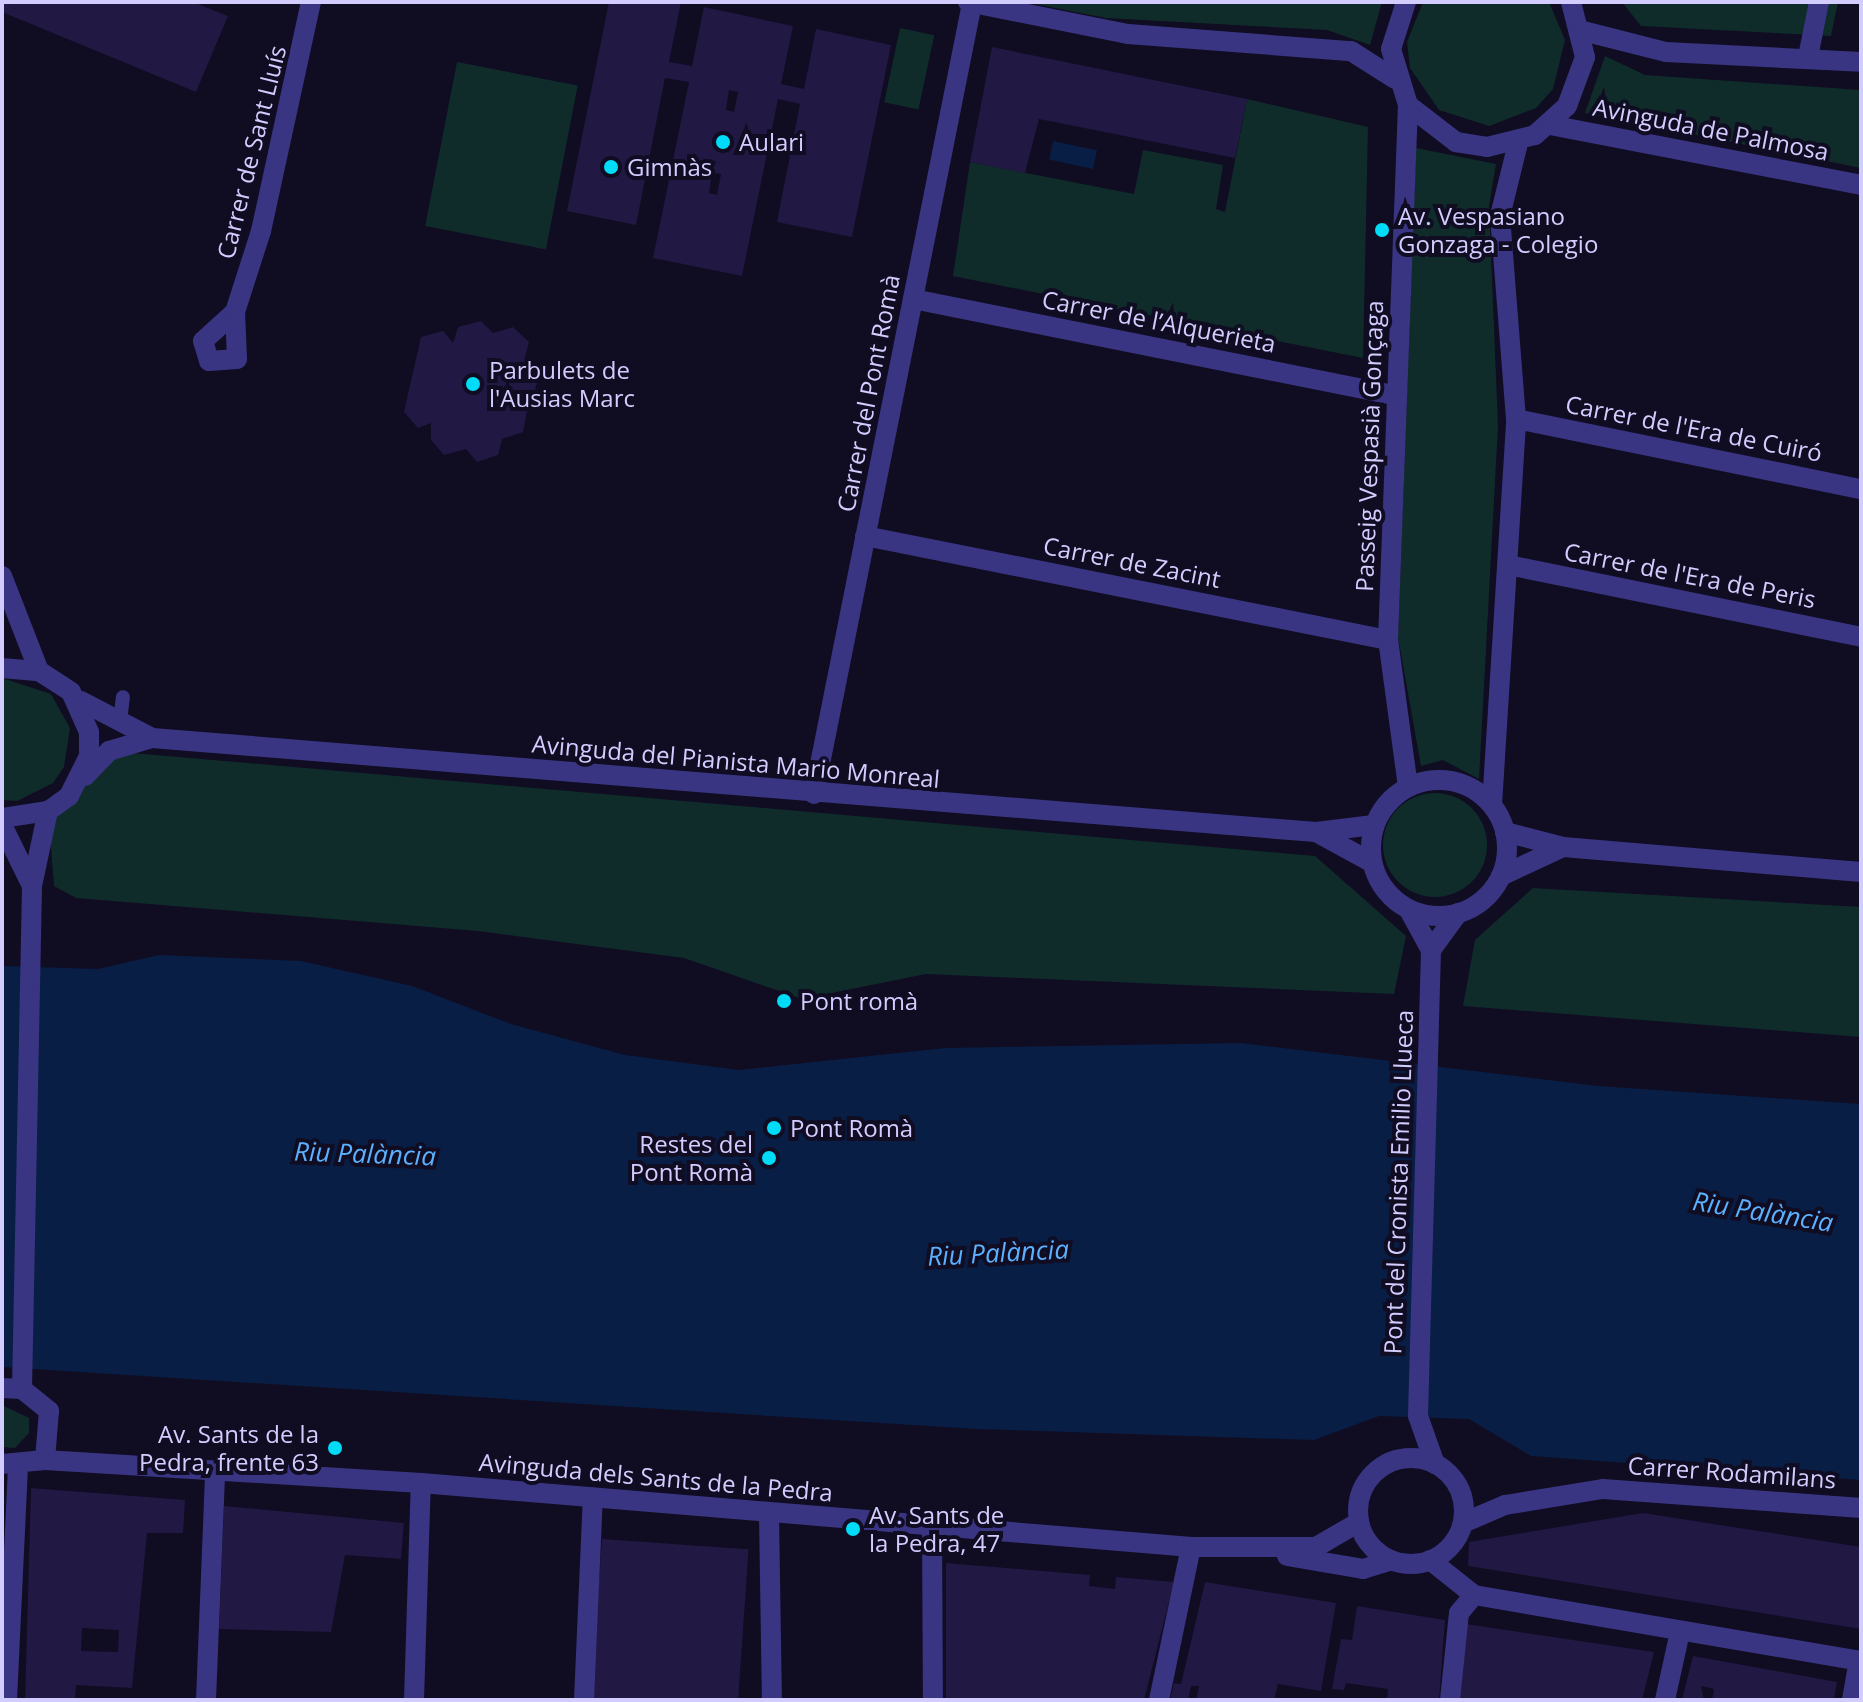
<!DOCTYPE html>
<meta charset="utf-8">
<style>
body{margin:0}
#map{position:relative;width:1863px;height:1702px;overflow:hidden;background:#100c22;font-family:"Open Sans",sans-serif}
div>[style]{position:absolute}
.green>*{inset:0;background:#0f2c2b;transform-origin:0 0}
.round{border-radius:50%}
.water>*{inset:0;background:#091e44;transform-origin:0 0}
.building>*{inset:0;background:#211843;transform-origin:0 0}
.service>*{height:14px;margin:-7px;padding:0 7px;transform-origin:7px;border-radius:7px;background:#393582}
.minor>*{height:20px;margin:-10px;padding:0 10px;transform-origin:10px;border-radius:10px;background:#393582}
.tertiary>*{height:20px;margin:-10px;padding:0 10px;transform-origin:10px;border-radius:10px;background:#393582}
.tertiary>.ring{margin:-10px;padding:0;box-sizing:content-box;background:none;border:20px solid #393582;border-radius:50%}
.dots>*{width:22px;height:22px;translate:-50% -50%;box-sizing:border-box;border:4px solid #100c22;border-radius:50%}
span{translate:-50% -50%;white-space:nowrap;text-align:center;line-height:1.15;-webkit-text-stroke:8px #100c22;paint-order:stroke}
.street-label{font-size:24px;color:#d3cdff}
.poi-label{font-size:24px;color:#d3cdff}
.left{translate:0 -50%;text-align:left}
.right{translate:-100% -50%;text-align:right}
.water-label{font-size:26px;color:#5bb1ff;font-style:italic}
.frame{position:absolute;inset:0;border:4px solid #d3cdff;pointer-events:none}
</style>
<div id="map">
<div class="green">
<div style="clip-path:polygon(1025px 2px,1382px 2px,1370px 45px,1327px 30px,1106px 18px)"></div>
<div style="clip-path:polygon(1423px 2px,1549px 2px,1565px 40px,1553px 89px,1536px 108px,1489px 126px,1439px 110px,1410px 68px,1407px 42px)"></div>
<div style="clip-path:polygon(1622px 2px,1838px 2px,1831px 36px,1641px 26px)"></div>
<div style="left:900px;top:28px;width:35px;height:76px;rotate:12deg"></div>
<div style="clip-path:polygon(1605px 56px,1645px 75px,1861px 90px,1861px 168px,1585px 113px)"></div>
<div style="left:457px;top:62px;width:123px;height:167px;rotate:11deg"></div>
<div style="clip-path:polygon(1247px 99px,1368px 127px,1363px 358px,953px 276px,970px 162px,1134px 194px,1143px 150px,1223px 165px,1216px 209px,1225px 212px)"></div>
<div style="clip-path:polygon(1416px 148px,1496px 164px,1489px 206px,1498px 426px,1479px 779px,1443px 760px,1421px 766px,1398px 637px)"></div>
<div style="clip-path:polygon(2px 678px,51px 694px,70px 728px,64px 767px,53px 783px,17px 801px,2px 800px)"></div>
<div style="clip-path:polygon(109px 751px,1315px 856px,1406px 936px,1394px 994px,926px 974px,802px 999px,684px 958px,478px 931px,76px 898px,54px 886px,48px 811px)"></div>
<div class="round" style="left:1383px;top:793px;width:104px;height:104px"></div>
<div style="clip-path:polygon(1533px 888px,1861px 907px,1861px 1037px,1463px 1006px,1475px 940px)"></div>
<div style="clip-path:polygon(4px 1406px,29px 1418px,29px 1433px,15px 1448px,2px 1447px)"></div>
</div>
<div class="water">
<div style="left:1053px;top:141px;width:45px;height:19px;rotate:12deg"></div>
<div style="clip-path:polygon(159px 955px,301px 961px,412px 986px,511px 1024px,625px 1055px,739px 1070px,945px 1048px,1241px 1043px,1598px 1086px,1861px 1104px,1861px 1480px,1531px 1456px,1469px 1419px,1379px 1416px,1314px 1440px,976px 1429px,2px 1367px,2px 966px,98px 969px)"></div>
</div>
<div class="building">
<div style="clip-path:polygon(2px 2px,193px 2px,228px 16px,196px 92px,2px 12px)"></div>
<div style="clip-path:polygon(evenodd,609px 2px,681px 2px,669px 62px,692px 66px,704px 7px,793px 26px,781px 84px,804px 89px,816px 29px,891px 45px,852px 237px,777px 222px,800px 104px,778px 99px,742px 276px,653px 258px,689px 82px,665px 78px,636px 225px,567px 211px,609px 2px,729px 90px,738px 92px,734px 112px,726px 110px,729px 90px,609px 2px,712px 173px,721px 174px,717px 195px,709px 193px,712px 173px)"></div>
<div style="clip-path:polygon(992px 47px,1247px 99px,1235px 158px,1039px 119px,1025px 173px,970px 162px)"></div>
<div style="clip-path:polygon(481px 321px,493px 333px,513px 327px,529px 342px,525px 357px,539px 374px,534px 394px,518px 398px,527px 411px,523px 432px,502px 439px,498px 455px,477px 462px,466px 449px,444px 455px,431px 440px,431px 423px,418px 428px,404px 412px,421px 337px,443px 331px,453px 343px,458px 327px)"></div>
<div style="clip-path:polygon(evenodd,31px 1488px,185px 1500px,183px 1533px,147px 1533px,132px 1688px,76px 1685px,75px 1700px,25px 1700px,31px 1488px,82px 1628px,119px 1630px,118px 1652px,81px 1651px,82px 1628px)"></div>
<div style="clip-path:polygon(224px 1506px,404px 1523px,401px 1559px,345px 1555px,331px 1632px,219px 1629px)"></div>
<div style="clip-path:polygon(1643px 1513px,1861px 1547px,1861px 1629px,1468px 1566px,1469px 1542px)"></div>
<div style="left:602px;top:1539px;width:147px;height:161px;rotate:4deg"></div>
<div style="clip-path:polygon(946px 1563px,1090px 1575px,1089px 1586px,1115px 1589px,1116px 1577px,1174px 1582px,1144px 1700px,946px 1700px)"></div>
<div style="clip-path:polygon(1205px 1582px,1336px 1603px,1321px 1691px,1278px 1684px,1274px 1700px,1196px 1700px,1199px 1686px,1191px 1686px,1188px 1700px,1170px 1700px,1174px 1683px,1181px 1684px)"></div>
<div style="clip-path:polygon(1357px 1606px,1445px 1620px,1439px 1700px,1387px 1700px,1388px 1689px,1346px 1683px,1344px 1690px,1332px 1689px,1341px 1639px,1352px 1640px)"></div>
<div style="clip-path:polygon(1466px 1624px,1654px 1652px,1642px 1700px,1459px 1700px)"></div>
<div style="clip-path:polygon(1693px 1656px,1837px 1682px,1834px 1700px,1712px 1700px,1714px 1689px,1701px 1686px,1704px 1700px,1682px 1700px)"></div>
</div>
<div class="service">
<div style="left:120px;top:721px;width:24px;rotate:-83deg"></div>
</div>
<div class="minor">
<div style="left:1808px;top:57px;width:56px;rotate:-78.7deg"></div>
<div style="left:913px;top:299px;width:491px;rotate:11.3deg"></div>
<div style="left:235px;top:312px;width:43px;rotate:137.8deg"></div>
<div style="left:203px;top:341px;width:21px;rotate:73deg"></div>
<div style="left:209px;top:361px;width:28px;rotate:-4deg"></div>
<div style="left:237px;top:359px;width:47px;rotate:-92.4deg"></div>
<div style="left:235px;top:312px;width:85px;rotate:-72.2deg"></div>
<div style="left:261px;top:231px;width:234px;rotate:-77.7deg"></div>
<div style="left:1516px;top:419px;width:352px;rotate:11.5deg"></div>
<div style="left:865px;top:536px;width:533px;rotate:11.25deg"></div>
<div style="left:1508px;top:565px;width:360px;rotate:11.5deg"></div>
<div style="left:814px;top:794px;width:807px;rotate:-78.7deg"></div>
<div style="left:769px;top:1514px;width:186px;rotate:89.1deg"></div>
<div style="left:932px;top:1525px;width:175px;rotate:89.7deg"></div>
<div style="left:7px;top:1700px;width:236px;rotate:-87.3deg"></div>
<div style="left:206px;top:1700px;width:227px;rotate:-87.7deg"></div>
<div style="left:414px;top:1700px;width:217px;rotate:-88.2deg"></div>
<div style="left:584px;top:1700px;width:203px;rotate:-87.5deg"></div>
<div style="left:1159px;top:1700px;width:156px;rotate:-78.2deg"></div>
<div style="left:1450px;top:1700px;width:87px;rotate:-84.1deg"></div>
<div style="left:1459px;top:1613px;width:23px;rotate:-50deg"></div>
<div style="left:1474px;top:1595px;width:393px;rotate:9.7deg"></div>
<div style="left:1665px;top:1700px;width:70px;rotate:-77.6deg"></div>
<div style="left:1852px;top:1700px;width:40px;rotate:-80deg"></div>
</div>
<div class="tertiary">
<div style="left:968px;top:2px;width:163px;rotate:11.3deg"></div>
<div style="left:1128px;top:34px;width:224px;rotate:4.4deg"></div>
<div style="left:1351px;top:51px;width:52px;rotate:32.5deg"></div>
<div style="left:1406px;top:2px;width:49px;rotate:107.7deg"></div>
<div style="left:1391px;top:49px;width:59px;rotate:73.1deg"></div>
<div style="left:1408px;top:105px;width:61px;rotate:37.6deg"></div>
<div style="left:1456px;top:142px;width:31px;rotate:9deg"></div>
<div style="left:1487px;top:147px;width:49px;rotate:-14deg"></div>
<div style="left:1535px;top:135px;width:43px;rotate:-42.2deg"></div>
<div style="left:1567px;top:106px;width:52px;rotate:-69.8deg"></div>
<div style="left:1585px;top:57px;width:57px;rotate:-104.3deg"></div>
<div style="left:1583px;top:31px;width:86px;rotate:14.2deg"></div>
<div style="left:1666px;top:52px;width:195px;rotate:2.9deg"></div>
<div style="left:1550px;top:125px;width:317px;rotate:10.9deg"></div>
<div style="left:2px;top:576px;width:102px;rotate:68.7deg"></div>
<div style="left:2px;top:668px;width:37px;rotate:5deg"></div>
<div style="left:39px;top:671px;width:38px;rotate:33deg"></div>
<div style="left:71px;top:692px;width:44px;rotate:65.8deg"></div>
<div style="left:89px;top:732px;width:24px;rotate:90deg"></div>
<div style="left:89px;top:756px;width:45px;rotate:116.6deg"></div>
<div style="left:69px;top:796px;width:26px;rotate:144deg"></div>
<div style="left:48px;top:811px;width:47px;rotate:171.3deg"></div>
<div style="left:81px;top:701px;width:80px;rotate:27.5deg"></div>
<div style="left:152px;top:738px;width:1168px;rotate:4.62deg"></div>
<div style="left:1316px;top:832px;width:58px;rotate:-6.9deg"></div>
<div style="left:85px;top:776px;width:35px;rotate:-46deg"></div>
<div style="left:109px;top:751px;width:45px;rotate:-16.8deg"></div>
<div class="ring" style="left:1371px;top:780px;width:116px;height:116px"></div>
<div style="left:1408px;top:787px;width:148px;rotate:-97.7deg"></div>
<div style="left:1388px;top:640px;width:535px;rotate:-87.86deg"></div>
<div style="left:1492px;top:805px;width:387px;rotate:-86.4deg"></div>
<div style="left:1516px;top:419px;width:204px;rotate:-94.5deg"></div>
<div style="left:1500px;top:216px;width:75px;rotate:-76.1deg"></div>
<div style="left:2px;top:825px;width:68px;rotate:63.8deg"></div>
<div style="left:1316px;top:832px;width:63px;rotate:28.6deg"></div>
<div style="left:1505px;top:832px;width:60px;rotate:14.5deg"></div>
<div style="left:1563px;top:847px;width:299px;rotate:4.8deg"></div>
<div style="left:1501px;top:876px;width:68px;rotate:-25.1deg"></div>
<div style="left:1409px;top:910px;width:46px;rotate:61.2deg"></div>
<div style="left:1431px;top:950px;width:466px;rotate:91.6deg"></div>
<div style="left:1418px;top:1416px;width:51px;rotate:70.5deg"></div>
<div style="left:1431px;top:950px;width:46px;rotate:-53.9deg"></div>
<div style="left:2px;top:1388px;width:20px;rotate:3deg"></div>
<div style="left:22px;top:1389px;width:35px;rotate:39deg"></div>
<div style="left:49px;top:1411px;width:49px;rotate:94.7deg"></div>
<div style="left:22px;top:1389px;width:503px;rotate:-88.86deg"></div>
<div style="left:32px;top:886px;width:77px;rotate:-78deg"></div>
<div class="ring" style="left:1358px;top:1458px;width:86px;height:86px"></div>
<div style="left:2px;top:1464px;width:43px;rotate:-5.3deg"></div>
<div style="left:45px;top:1460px;width:377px;rotate:3.5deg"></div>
<div style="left:421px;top:1483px;width:773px;rotate:4.75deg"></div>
<div style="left:1191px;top:1547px;width:125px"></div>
<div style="left:1316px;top:1547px;width:50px;rotate:-30.2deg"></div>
<div style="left:1463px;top:1523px;width:46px;rotate:-23.2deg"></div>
<div style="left:1505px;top:1505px;width:99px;rotate:-9.3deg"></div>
<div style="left:1603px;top:1489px;width:259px;rotate:4.2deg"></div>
<div style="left:1287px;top:1556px;width:77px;rotate:9.7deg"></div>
<div style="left:1363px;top:1569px;width:30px;rotate:-17deg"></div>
<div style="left:1430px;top:1560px;width:56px;rotate:38.5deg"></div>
</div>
<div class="dots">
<div style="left:723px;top:142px;background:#00dcf8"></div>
<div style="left:611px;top:167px;background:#00dcf8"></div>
<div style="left:1382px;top:230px;background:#00dcf8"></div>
<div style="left:473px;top:384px;background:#00dcf8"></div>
<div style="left:784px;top:1001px;background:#00dcf8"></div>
<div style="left:774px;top:1128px;background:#00dcf8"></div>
<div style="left:769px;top:1158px;background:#00dcf8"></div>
<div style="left:335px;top:1448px;background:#00dcf8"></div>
<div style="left:853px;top:1529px;background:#00dcf8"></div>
</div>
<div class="street-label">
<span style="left:1711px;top:129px;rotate:11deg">Avinguda de Palmosa</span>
<span style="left:251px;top:152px;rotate:-76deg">Carrer de Sant Lluís</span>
<span style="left:1159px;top:321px;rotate:11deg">Carrer de l’Alquerieta</span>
<span style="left:868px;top:393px;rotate:-79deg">Carrer del Pont Romà</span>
<span style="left:1694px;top:428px;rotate:11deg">Carrer de l'Era de Cuiró</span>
<span style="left:1369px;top:446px;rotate:-88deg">Passeig Vespasià Gonçaga</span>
<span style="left:1132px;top:562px;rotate:11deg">Carrer de Zacint</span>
<span style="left:1690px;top:575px;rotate:11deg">Carrer de l'Era de Peris</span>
<span style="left:736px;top:761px;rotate:5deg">Avinguda del Pianista Mario Monreal</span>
<span style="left:1398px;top:1182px;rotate:-88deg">Pont del Cronista Emilio Llueca</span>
<span style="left:1732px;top:1472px;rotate:4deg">Carrer Rodamilans</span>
<span style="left:656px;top:1477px;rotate:5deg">Avinguda dels Sants de la Pedra</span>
</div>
<div class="poi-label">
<span class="left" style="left:739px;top:142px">Aulari</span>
<span class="left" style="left:627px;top:167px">Gimnàs</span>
<span class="left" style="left:1398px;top:230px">Av. Vespasiano<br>Gonzaga - Colegio</span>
<span class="left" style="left:489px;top:384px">Parbulets de<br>l'Ausias Marc</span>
<span class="left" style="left:800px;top:1001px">Pont romà</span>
<span class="left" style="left:790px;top:1128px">Pont Romà</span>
<span class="right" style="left:753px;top:1158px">Restes del<br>Pont Romà</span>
<span class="right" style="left:319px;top:1448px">Av. Sants de la<br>Pedra, frente 63</span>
<span class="left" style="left:869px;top:1529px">Av. Sants de<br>la Pedra, 47</span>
</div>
<div class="water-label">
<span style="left:365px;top:1154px;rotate:2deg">Riu Palància</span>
<span style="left:1763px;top:1212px;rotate:9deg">Riu Palància</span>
<span style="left:998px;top:1253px;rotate:-3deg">Riu Palància</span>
</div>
<div class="frame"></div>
</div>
